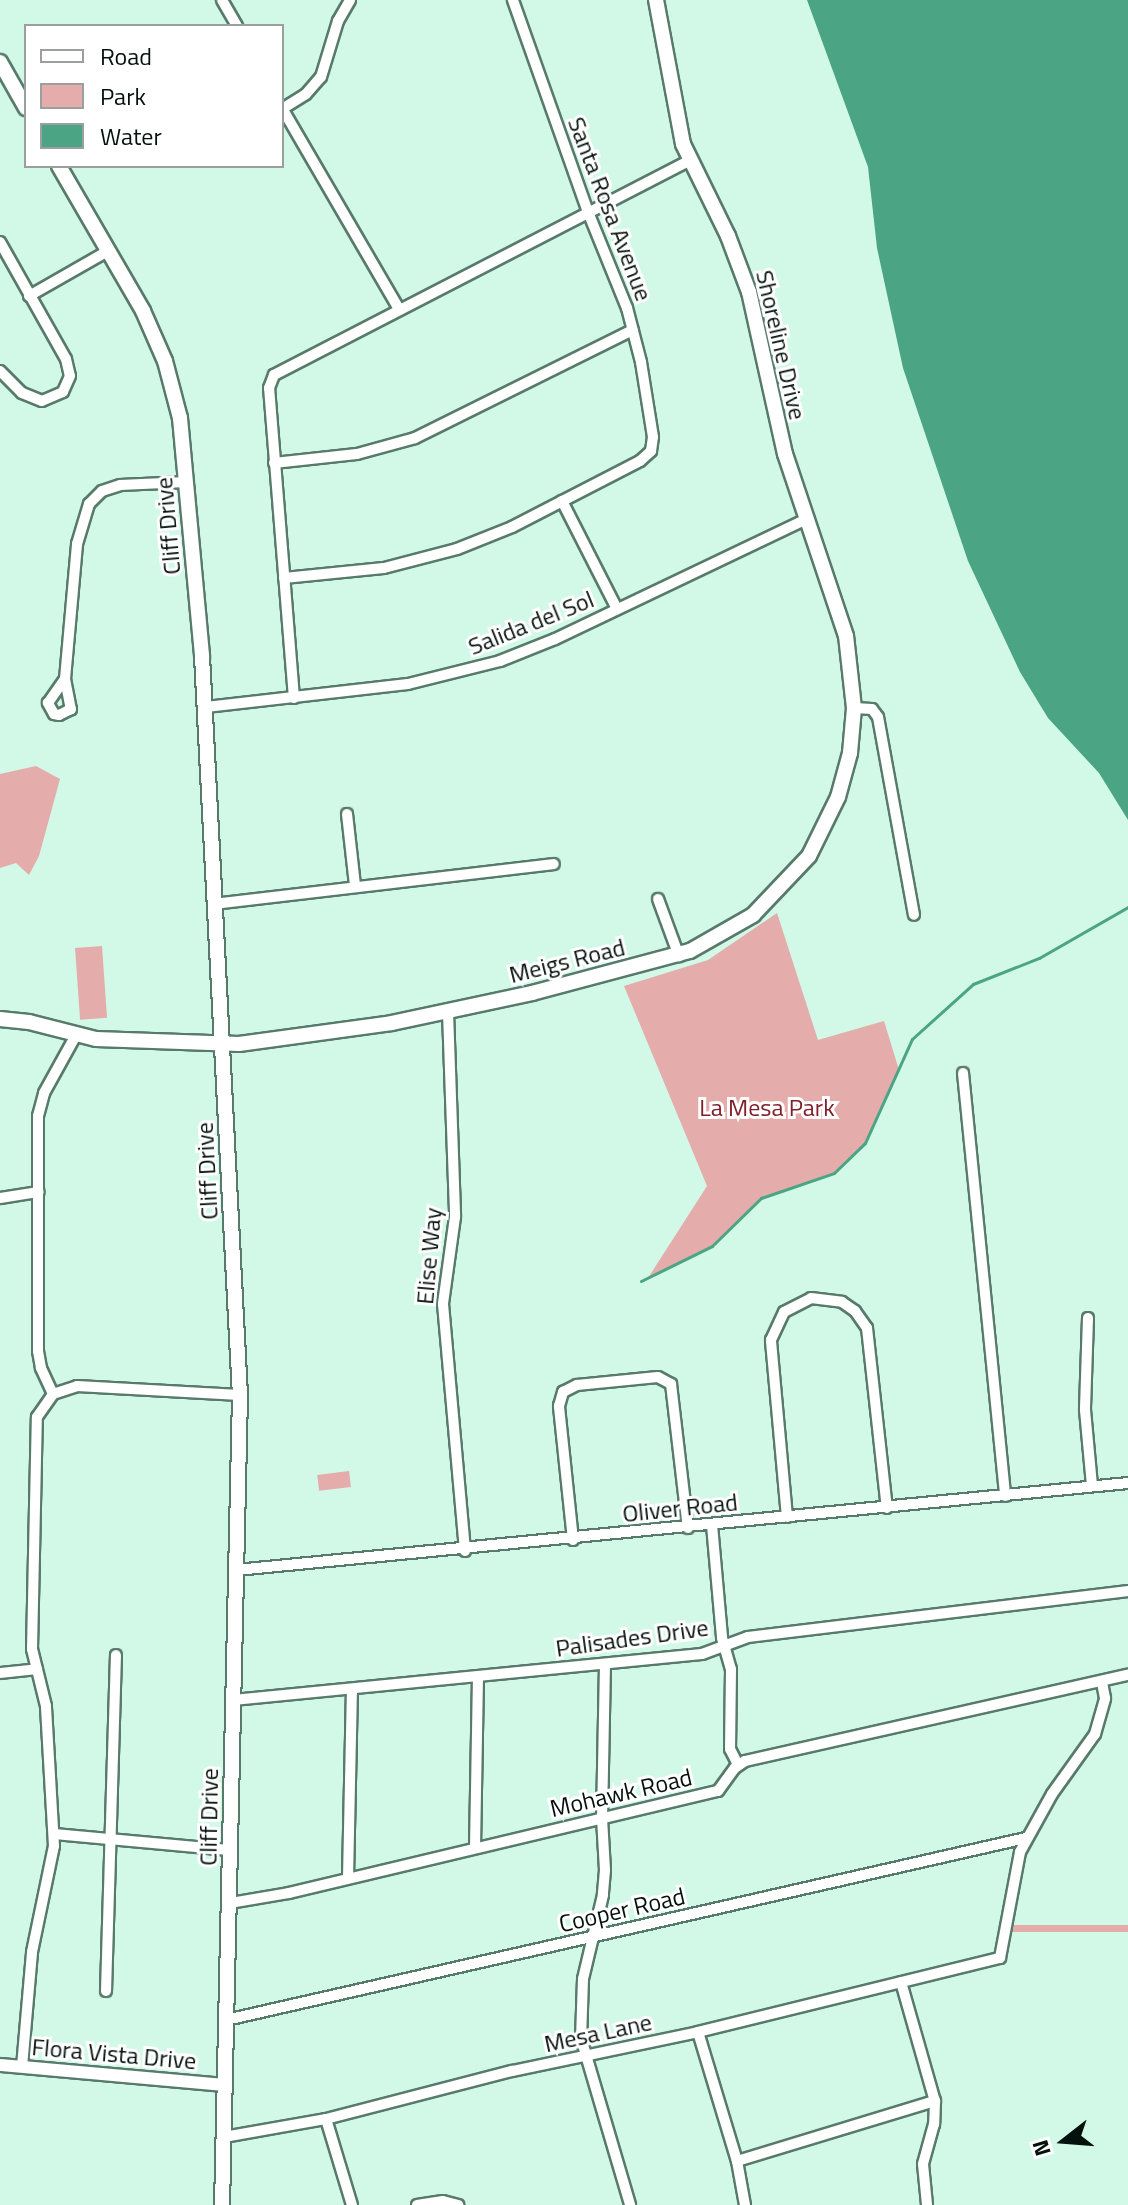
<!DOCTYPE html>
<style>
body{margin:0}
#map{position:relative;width:1128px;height:2205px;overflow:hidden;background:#d2f8e7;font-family:"Titillium Web",sans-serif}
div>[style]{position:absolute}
.green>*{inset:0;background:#e4acaa;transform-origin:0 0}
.water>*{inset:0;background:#4ba483}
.stream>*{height:3px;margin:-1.5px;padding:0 1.5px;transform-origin:1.5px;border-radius:1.5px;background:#4ba483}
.roads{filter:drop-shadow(2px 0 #587a6b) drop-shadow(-2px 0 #587a6b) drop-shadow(0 2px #587a6b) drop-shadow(0 -2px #587a6b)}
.minor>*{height:10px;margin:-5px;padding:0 5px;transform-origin:5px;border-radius:5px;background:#fff}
.tertiary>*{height:12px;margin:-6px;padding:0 6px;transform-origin:6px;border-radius:6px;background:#fff}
.secondary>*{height:14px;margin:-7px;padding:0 7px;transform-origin:7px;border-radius:7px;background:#fff}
span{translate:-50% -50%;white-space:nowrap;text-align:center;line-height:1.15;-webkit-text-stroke:6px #fff;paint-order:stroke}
.street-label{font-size:24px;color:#05110c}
.park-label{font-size:24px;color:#7f2028}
.legend{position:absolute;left:24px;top:24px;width:260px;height:144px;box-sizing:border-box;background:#fff;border:2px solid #9ba09e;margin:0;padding:10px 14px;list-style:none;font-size:24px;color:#05110c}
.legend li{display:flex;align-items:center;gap:16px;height:40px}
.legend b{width:40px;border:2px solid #9ba09e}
.north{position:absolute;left:1024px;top:2101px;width:80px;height:80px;-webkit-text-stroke:6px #fff;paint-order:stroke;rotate:253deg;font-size:22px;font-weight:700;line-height:32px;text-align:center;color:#05110c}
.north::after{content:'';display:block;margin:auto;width:28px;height:36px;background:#05110c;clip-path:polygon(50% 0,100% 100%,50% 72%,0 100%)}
</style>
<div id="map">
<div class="green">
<div style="clip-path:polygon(36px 766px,60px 779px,39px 856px,29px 875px,16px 863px,0 868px,0 774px)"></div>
<div style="clip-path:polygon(777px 913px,818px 1040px,884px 1021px,899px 1070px,865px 1143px,834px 1173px,761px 1198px,712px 1246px,648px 1278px,707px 1186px,624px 986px,708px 960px)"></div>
<div style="left:102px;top:946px;width:72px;height:27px;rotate:86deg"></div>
<div style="left:349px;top:1471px;width:16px;height:32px;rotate:83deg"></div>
<div style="left:1128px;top:1925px;width:7px;height:127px;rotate:90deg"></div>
</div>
<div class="water">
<div style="clip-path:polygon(807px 0,1128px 0,1128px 820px,1099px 773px,1048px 718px,1020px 672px,968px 561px,903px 368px,877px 248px,868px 167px)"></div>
</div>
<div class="stream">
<div style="left:641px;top:1281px;width:79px;rotate:-26.2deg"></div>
<div style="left:712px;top:1246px;width:69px;rotate:-44.4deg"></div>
<div style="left:761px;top:1198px;width:77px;rotate:-18.9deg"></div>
<div style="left:834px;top:1173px;width:43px;rotate:-44.1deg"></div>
<div style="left:865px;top:1143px;width:114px;rotate:-65.7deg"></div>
<div style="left:912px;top:1039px;width:82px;rotate:-42deg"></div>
<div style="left:973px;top:984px;width:71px;rotate:-21.5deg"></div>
<div style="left:1039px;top:958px;width:103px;rotate:-29.8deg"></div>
</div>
<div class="roads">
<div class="minor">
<div style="left:222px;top:0;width:30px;rotate:60deg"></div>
<div style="left:282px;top:108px;width:233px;rotate:59.8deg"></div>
<div style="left:282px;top:109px;width:28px;rotate:-32deg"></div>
<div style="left:306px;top:94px;width:23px;rotate:-49deg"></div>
<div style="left:321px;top:77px;width:59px;rotate:-73.1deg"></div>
<div style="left:338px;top:21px;width:24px;rotate:-60deg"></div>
<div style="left:0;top:242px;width:134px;rotate:60.6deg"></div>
<div style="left:66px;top:359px;width:17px;rotate:77deg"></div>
<div style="left:70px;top:376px;width:17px;rotate:114deg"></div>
<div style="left:63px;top:392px;width:23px;rotate:157deg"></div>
<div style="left:42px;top:401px;width:22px;rotate:-158deg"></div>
<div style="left:22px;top:393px;width:31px;rotate:-135deg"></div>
<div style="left:29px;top:296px;width:91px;rotate:-29.7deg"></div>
<div style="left:274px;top:463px;width:83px;rotate:-6.2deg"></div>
<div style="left:357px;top:454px;width:60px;rotate:-15.4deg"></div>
<div style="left:415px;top:438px;width:243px;rotate:-26.4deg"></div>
<div style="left:562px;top:501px;width:121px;rotate:63deg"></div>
<div style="left:284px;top:578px;width:100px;rotate:-5.7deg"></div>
<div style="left:384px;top:568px;width:75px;rotate:-14.6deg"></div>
<div style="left:457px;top:549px;width:59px;rotate:-21.8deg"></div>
<div style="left:512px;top:527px;width:144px;rotate:-27.3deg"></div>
<div style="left:640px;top:461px;width:15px;rotate:-42deg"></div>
<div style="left:651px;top:451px;width:14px;rotate:-82deg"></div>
<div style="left:653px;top:437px;width:76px;rotate:-99.1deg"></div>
<div style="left:641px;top:362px;width:56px;rotate:-104.5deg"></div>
<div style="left:627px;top:308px;width:104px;rotate:-112.1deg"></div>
<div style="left:588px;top:212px;width:225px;rotate:-109.5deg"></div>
<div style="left:65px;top:679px;width:136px;rotate:-84.9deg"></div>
<div style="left:77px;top:544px;width:42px;rotate:-73.3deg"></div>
<div style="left:89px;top:504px;width:18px;rotate:-45deg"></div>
<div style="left:102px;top:491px;width:19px;rotate:-18deg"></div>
<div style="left:120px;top:485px;width:66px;rotate:-2.6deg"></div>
<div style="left:65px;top:679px;width:31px;rotate:79deg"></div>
<div style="left:71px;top:709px;width:13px;rotate:153deg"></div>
<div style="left:59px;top:715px;width:5px;rotate:-169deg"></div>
<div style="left:54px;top:714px;width:13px;rotate:-119deg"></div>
<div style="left:48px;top:703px;width:29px;rotate:-55deg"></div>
<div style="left:294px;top:698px;width:311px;rotate:-94.6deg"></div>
<div style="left:269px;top:388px;width:14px;rotate:-69deg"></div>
<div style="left:274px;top:375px;width:467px;rotate:-27.3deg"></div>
<div style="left:206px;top:707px;width:203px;rotate:-6.5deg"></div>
<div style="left:408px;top:684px;width:95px;rotate:-14deg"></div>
<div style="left:500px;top:661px;width:59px;rotate:-21.8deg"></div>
<div style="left:555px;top:639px;width:279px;rotate:-25.5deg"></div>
<div style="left:854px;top:708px;width:18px;rotate:3deg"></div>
<div style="left:872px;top:709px;width:10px;rotate:53deg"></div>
<div style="left:878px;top:717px;width:201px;rotate:79.7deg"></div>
<div style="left:347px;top:814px;width:71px;rotate:83.6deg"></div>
<div style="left:658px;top:899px;width:61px;rotate:69.8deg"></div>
<div style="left:214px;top:904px;width:342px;rotate:-6.7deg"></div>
<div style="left:448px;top:1012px;width:205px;rotate:88deg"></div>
<div style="left:455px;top:1217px;width:88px;rotate:97.9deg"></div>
<div style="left:443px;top:1304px;width:248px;rotate:84.9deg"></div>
<div style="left:963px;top:1073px;width:425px;rotate:84.3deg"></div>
<div style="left:0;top:1198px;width:39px;rotate:-9deg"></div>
<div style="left:1088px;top:1318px;width:92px;rotate:91.9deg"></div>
<div style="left:1085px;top:1410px;width:76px;rotate:84.7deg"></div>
<div style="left:53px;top:1394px;width:29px;rotate:-115deg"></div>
<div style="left:41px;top:1368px;width:17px;rotate:-100deg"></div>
<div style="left:38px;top:1351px;width:235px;rotate:-90deg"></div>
<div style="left:38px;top:1116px;width:24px;rotate:-75deg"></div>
<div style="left:44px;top:1093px;width:66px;rotate:-61.1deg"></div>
<div style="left:787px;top:1517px;width:178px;rotate:-95.2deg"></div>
<div style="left:771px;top:1340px;width:31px;rotate:-65deg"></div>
<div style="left:784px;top:1312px;width:30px;rotate:-27deg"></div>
<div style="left:811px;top:1298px;width:31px;rotate:7deg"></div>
<div style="left:842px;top:1302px;width:16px;rotate:35deg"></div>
<div style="left:855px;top:1311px;width:21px;rotate:55deg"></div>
<div style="left:867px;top:1328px;width:181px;rotate:83.7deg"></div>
<div style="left:712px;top:1525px;width:113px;rotate:84.9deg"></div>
<div style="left:722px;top:1638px;width:32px;rotate:74deg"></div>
<div style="left:731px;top:1669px;width:80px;rotate:90.7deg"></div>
<div style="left:730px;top:1749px;width:18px;rotate:63deg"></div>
<div style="left:573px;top:1540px;width:135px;rotate:-96deg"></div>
<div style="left:559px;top:1406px;width:15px;rotate:-74deg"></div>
<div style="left:563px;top:1392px;width:16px;rotate:-27deg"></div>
<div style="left:577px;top:1385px;width:81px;rotate:-5.6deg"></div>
<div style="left:658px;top:1377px;width:15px;rotate:28deg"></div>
<div style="left:671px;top:1384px;width:145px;rotate:83.3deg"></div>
<div style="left:236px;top:1570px;width:896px;rotate:-5.57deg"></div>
<div style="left:605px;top:1664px;width:154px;rotate:91.1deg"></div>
<div style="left:602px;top:1818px;width:52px;rotate:86.7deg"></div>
<div style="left:605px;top:1870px;width:25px;rotate:95deg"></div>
<div style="left:603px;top:1895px;width:86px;rotate:103.4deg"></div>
<div style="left:583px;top:1979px;width:59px;rotate:91.9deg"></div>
<div style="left:581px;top:2038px;width:174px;rotate:73.6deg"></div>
<div style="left:0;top:1673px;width:37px;rotate:-6deg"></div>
<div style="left:233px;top:1700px;width:471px;rotate:-5.6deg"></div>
<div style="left:702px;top:1654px;width:49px;rotate:-20.3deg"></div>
<div style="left:748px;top:1637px;width:383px;rotate:-6.9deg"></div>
<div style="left:54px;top:1834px;width:176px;rotate:5.2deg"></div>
<div style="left:475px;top:1848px;width:171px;rotate:-89deg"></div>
<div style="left:348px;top:1878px;width:189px;rotate:-88.8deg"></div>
<div style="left:230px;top:1903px;width:60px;rotate:-9.6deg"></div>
<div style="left:289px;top:1893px;width:441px;rotate:-13.4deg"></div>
<div style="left:718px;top:1791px;width:29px;rotate:-54deg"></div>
<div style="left:735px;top:1768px;width:12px;rotate:-35deg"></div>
<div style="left:745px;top:1761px;width:393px;rotate:-12.7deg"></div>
<div style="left:901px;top:1982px;width:124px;rotate:74.1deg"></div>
<div style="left:935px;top:2101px;width:23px;rotate:92deg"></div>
<div style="left:934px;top:2124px;width:41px;rotate:105.4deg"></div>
<div style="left:923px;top:2164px;width:41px;rotate:84.4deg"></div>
<div style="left:106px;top:1991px;width:336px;rotate:-88.3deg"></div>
<div style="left:226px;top:2020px;width:820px;rotate:-12.82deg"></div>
<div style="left:698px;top:2032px;width:135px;rotate:73.2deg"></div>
<div style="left:737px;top:2161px;width:45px;rotate:79.7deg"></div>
<div style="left:22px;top:2067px;width:115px;rotate:-85deg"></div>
<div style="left:32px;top:1952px;width:108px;rotate:-78.3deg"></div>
<div style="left:54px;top:1846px;width:140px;rotate:-93.3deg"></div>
<div style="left:46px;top:1706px;width:59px;rotate:-103.8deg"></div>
<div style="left:32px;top:1649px;width:232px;rotate:-88.8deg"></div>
<div style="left:37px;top:1417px;width:28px;rotate:-55deg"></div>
<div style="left:53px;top:1394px;width:25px;rotate:-18deg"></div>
<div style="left:77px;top:1386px;width:163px;rotate:3.2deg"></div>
<div style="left:326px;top:2119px;width:90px;rotate:73.2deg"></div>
<div style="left:224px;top:2137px;width:104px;rotate:-10deg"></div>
<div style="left:326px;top:2119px;width:192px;rotate:-14.5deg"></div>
<div style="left:512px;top:2071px;width:190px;rotate:-11.8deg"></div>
<div style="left:698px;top:2032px;width:311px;rotate:-13.8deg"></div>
<div style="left:1000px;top:1958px;width:108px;rotate:-79.3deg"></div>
<div style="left:1020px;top:1852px;width:66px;rotate:-61.1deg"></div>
<div style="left:1052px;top:1794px;width:74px;rotate:-54.4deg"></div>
<div style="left:1095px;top:1734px;width:37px;rotate:-74deg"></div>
<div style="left:1105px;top:1698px;width:16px;rotate:-101deg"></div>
<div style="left:737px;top:2161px;width:207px;rotate:-16.9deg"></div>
<div style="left:417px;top:2205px;width:26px;rotate:-9deg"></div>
<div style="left:443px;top:2201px;width:16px;rotate:15deg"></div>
</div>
<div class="tertiary">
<div style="left:0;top:2065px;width:225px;rotate:5.1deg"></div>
</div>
<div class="secondary">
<div style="left:0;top:62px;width:53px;rotate:60.5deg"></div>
<div style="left:59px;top:166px;width:168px;rotate:59.9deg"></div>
<div style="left:143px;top:311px;width:55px;rotate:66.3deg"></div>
<div style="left:165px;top:361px;width:59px;rotate:75.3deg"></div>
<div style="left:180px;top:418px;width:239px;rotate:84.7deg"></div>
<div style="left:202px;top:656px;width:740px;rotate:87.06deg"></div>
<div style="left:240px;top:1395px;width:810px;rotate:91.27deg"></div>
<div style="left:0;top:1019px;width:29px;rotate:6deg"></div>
<div style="left:29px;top:1022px;width:69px;rotate:14.2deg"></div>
<div style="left:96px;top:1039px;width:143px;rotate:2deg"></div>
<div style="left:239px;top:1044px;width:154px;rotate:-7.8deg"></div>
<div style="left:392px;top:1023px;width:143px;rotate:-12.1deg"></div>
<div style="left:532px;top:993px;width:163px;rotate:-14.9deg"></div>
<div style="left:690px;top:951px;width:73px;rotate:-29.7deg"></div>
<div style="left:753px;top:915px;width:81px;rotate:-46.5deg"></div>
<div style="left:809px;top:856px;width:66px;rotate:-63.8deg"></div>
<div style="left:838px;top:797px;width:46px;rotate:-74.7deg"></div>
<div style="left:850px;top:753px;width:45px;rotate:-84.9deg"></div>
<div style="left:854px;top:708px;width:72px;rotate:-96.3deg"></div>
<div style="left:846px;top:636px;width:192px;rotate:-108.5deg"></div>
<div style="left:785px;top:454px;width:166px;rotate:-102.5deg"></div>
<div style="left:749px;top:292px;width:60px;rotate:-110.6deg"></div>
<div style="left:728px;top:236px;width:102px;rotate:-116.1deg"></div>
<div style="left:683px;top:144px;width:147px;rotate:-100.6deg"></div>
</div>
</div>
<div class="street-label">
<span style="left:610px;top:209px;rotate:69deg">Santa Rosa Avenue</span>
<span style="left:781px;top:345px;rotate:77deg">Shoreline Drive</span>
<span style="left:168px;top:526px;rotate:-95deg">Cliff Drive</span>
<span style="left:531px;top:623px;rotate:-22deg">Salida del Sol</span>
<span style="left:567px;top:961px;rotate:-14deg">Meigs Road</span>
<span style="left:207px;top:1171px;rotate:-93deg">Cliff Drive</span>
<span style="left:429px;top:1256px;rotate:-85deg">Elise Way</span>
<span style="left:680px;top:1508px;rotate:-6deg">Oliver Road</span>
<span style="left:632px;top:1638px;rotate:-8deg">Palisades Drive</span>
<span style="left:621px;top:1793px;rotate:-13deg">Mohawk Road</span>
<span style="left:209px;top:1817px;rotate:-89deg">Cliff Drive</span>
<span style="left:622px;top:1910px;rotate:-13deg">Cooper Road</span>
<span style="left:598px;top:2033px;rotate:-12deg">Mesa Lane</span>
<span style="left:114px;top:2054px;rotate:5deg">Flora Vista Drive</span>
</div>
<div class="park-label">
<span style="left:767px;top:1108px">La Mesa Park</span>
</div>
<ul class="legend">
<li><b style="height:10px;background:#fff"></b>Road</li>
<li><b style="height:22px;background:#e4acaa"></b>Park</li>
<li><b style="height:22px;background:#4ba483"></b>Water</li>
</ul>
<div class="north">N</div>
</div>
